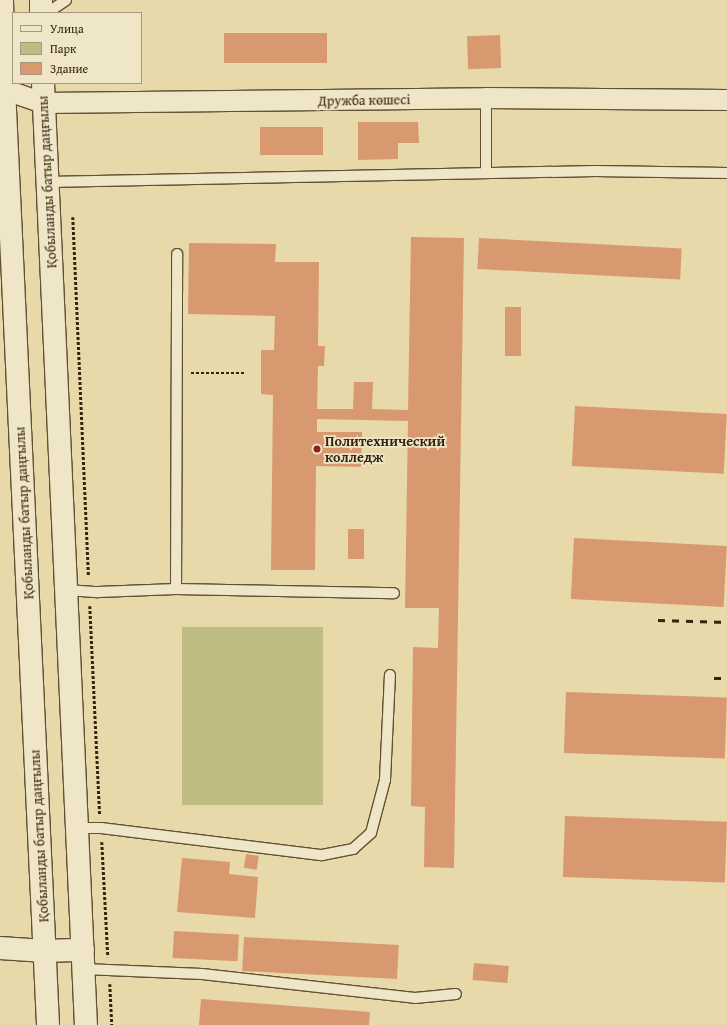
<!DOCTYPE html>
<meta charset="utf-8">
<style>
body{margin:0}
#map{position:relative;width:727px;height:1025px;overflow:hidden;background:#e7d9aa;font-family:"Gentium Book Plus",serif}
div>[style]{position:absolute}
.green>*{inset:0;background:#bebc83;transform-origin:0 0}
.building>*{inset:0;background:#d89971;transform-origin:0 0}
.path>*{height:2.5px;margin-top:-1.25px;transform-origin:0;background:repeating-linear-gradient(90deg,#35230d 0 3px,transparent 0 5px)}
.roads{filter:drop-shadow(1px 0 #625034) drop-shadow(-1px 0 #625034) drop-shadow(0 1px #625034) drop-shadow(0 -1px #625034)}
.lane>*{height:10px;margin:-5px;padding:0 5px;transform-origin:5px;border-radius:5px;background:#efe6c8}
.street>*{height:20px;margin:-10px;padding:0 10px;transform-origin:10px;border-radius:10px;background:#efe6c8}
.secondary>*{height:22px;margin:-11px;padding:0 11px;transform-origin:11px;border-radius:11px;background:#efe6c8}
.rail>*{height:3px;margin-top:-1.5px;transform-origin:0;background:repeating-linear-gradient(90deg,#35230d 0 7px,transparent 0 14px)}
.dots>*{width:11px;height:11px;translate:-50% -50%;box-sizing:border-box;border:2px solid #efe6c8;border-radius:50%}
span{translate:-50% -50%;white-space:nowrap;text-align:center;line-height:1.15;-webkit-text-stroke:3.5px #efe6c8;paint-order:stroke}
.street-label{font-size:14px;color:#35230d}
.poi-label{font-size:14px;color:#35230d;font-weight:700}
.left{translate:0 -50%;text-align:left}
.legend{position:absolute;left:12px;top:12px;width:130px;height:72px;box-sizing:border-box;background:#efe6c8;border:1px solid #a5987d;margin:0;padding:5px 7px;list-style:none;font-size:12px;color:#35230d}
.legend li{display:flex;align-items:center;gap:8px;height:20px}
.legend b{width:20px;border:1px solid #a5987d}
</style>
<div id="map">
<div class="green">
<div style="left:182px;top:627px;width:141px;height:178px"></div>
</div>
<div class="building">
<div style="left:327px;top:33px;width:30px;height:103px;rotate:90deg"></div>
<div style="left:500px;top:35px;width:33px;height:33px;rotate:88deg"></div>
<div style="clip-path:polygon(358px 122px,418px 122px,419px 143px,398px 143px,398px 159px,358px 160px)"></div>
<div style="left:260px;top:127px;width:63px;height:28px"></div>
<div style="clip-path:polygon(411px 237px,464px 238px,454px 868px,424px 867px,425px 807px,411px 806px,413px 647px,438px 648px,439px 608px,405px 608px,408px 421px,317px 419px,317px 432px,362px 432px,361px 467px,316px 466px,315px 570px,271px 570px,273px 395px,261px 394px,261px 350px,274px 350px,275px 316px,188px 314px,189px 243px,276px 244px,275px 262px,319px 262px,318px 346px,325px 346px,324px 366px,318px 366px,317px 409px,353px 409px,354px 382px,373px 382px,372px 409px,408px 410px)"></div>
<div style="left:479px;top:238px;width:203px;height:31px;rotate:3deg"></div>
<div style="left:505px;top:307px;width:16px;height:49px"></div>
<div style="left:575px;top:406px;width:152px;height:60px;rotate:3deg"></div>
<div style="left:348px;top:529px;width:16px;height:30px"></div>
<div style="left:574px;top:538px;width:153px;height:61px;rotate:3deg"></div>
<div style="left:566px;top:692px;width:161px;height:61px;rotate:2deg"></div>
<div style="left:565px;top:816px;width:162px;height:61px;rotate:2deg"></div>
<div style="left:246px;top:854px;width:13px;height:14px;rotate:9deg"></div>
<div style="clip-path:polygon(182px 858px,230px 862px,229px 874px,258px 877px,255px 918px,177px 912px)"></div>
<div style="left:174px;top:931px;width:65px;height:27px;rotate:3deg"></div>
<div style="left:244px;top:937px;width:155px;height:34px;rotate:3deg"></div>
<div style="left:474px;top:963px;width:35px;height:17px;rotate:5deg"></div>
<div style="clip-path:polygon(201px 999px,370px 1012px,369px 1025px,199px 1025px)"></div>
</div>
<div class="path">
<div style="left:73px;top:217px;width:360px;rotate:87.5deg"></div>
<div style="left:191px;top:373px;width:53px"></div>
<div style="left:90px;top:606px;width:209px;rotate:87.3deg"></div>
<div style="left:102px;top:842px;width:115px;rotate:87deg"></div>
<div style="left:110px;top:984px;width:41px;rotate:87.2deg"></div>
</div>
<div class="roads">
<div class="lane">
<div style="left:47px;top:13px;width:23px;rotate:-34deg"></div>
<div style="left:486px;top:98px;width:75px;rotate:90deg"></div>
<div style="left:47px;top:182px;width:548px;rotate:-1.15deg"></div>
<div style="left:595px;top:171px;width:132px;rotate:0.9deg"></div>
<div style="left:176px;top:589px;width:335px;rotate:-89.8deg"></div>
<div style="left:67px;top:590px;width:31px;rotate:4deg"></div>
<div style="left:98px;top:592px;width:78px;rotate:-2.2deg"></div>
<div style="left:176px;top:589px;width:218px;rotate:1.1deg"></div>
<div style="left:78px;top:828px;width:23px"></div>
<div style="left:101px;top:828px;width:223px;rotate:7deg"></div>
<div style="left:322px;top:855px;width:32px;rotate:-11deg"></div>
<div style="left:353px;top:849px;width:24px;rotate:-42deg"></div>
<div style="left:371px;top:833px;width:55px;rotate:-75.2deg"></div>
<div style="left:385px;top:780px;width:105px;rotate:-87.3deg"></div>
<div style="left:84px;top:969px;width:118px;rotate:2.4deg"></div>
<div style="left:202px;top:974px;width:214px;rotate:6.4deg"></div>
<div style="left:415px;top:998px;width:41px;rotate:-5.6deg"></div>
</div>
<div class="street">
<div style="left:0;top:88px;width:46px;rotate:19.2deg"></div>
<div style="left:43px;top:103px;width:443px;rotate:-0.6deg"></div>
<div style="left:486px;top:98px;width:241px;rotate:0.5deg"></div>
</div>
<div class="secondary">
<div style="left:2px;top:0;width:88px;rotate:88.7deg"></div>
<div style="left:4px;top:88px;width:938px;rotate:87.31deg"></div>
<div style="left:41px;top:0;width:13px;rotate:90deg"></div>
<div style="left:43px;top:83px;width:943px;rotate:87.39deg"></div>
<div style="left:0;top:948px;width:45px;rotate:3.8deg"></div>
<div style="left:45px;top:951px;width:38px;rotate:-2deg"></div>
</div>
</div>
<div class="rail">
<div style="left:658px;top:620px;width:69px;rotate:1.7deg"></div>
<div style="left:714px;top:678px;width:13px"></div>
</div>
<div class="dots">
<div style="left:317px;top:449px;background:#8f2418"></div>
</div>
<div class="street-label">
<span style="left:364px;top:100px;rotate:-1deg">Дружба көшесі</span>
<span style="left:47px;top:182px;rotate:-93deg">Қобыланды батыр даңғылы</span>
<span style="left:24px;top:513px;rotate:-93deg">Қобыланды батыр даңғылы</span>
<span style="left:39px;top:836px;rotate:-93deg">Қобыланды батыр даңғылы</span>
</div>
<div class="poi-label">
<span class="left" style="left:325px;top:449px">Политехнический<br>колледж</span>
</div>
<ul class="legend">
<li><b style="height:5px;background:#efe6c8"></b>Улица</li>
<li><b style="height:11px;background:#bebc83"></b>Парк</li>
<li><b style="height:11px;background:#d89971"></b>Здание</li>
</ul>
</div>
